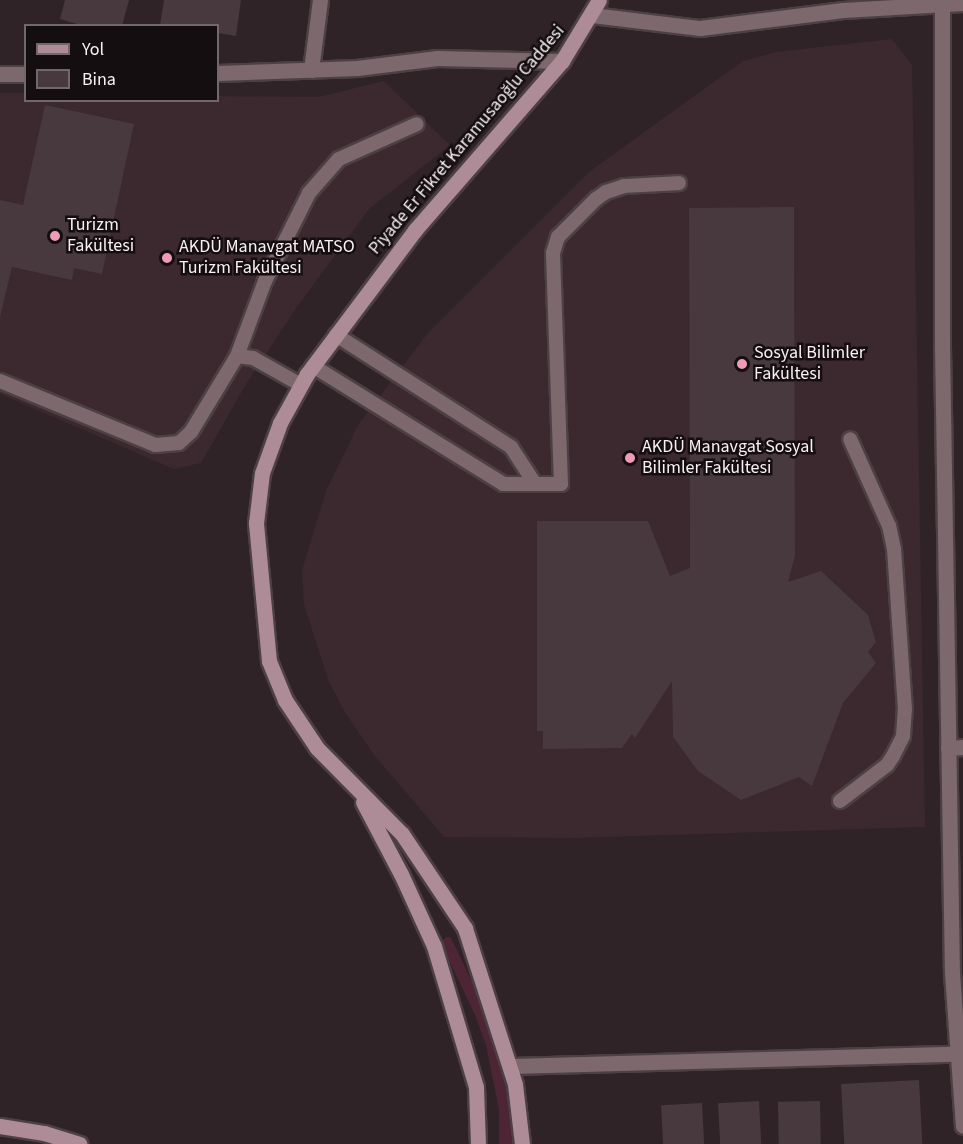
<!DOCTYPE html>
<meta charset="utf-8">
<style>
body{margin:0}
#map{position:relative;width:963px;height:1144px;overflow:hidden;background:#302327;font-family:"Source Sans 3",sans-serif}
div>[style]{position:absolute}
.built>*{inset:0;background:#3c282f}
.green>*{inset:0;background:#4d2535}
.building>*{inset:0;background:#47393e;transform-origin:0 0}
.roads{filter:drop-shadow(2px 0 #4c4044) drop-shadow(-2px 0 #4c4044) drop-shadow(0 2px #4c4044) drop-shadow(0 -2px #4c4044)}
.lane>*{height:14px;margin:-7px;padding:0 7px;transform-origin:7px;border-radius:7px;background:#7d686e}
.street>*{height:15px;margin:-7.5px;padding:0 7.5px;transform-origin:7.5px;border-radius:7.5px;background:#7d686e}
.secondary>*{height:15px;margin:-7.5px;padding:0 7.5px;transform-origin:7.5px;border-radius:7.5px;background:#ae8c97}
.dots>*{width:16px;height:16px;translate:-50% -50%;box-sizing:border-box;border:3px solid #140e10;border-radius:50%}
span{translate:-50% -50%;white-space:nowrap;text-align:center;line-height:1.15;-webkit-text-stroke:5px #140e10;paint-order:stroke}
.street-label{font-size:18px;color:#f9f0f3}
.poi-label{font-size:18px;color:#f9f0f3}
.left{translate:0 -50%;text-align:left}
.legend{position:absolute;left:24px;top:24px;width:195px;height:78px;box-sizing:border-box;background:#140e10;border:2px solid #70686b;margin:0;padding:8px 10px;list-style:none;font-size:18px;color:#f9f0f3}
.legend li{display:flex;align-items:center;gap:12px;height:30px}
.legend b{width:30px;border:2px solid #70686b}
</style>
<div id="map">
<div class="built">
<div style="clip-path:polygon(892px 39px,912px 65px,925px 827px,575px 838px,444px 837px,375px 756px,346px 714px,329px 682px,304px 605px,302px 570px,326px 491px,358px 425px,427px 334px,589px 172px,743px 61px,776px 52px)"></div>
<div style="clip-path:polygon(384px 81px,450px 145px,369px 209px,297px 307px,246px 384px,201px 463px,174px 469px,0 394px,0 93px,25px 93px,26px 100px,218px 100px,218px 96px,318px 97px)"></div>
</div>
<div class="green">
<div style="clip-path:polygon(446px 937px,450px 937px,455px 946px,476px 990px,496px 1045px,506px 1083px,514px 1144px,499px 1144px,499px 1109px,486px 1045px,475px 1015px,441px 943px)"></div>
</div>
<div class="building">
<div style="clip-path:polygon(65px 0,129px 0,122px 26px,84px 26px,60px 19px)"></div>
<div style="clip-path:polygon(164px 0,241px 0,236px 36px,218px 33px,218px 26px,160px 25px)"></div>
<div style="clip-path:polygon(45px 105px,134px 124px,102px 274px,74px 268px,72px 280px,12px 267px,0 317px,0 200px,23px 205px)"></div>
<div style="clip-path:polygon(794px 207px,795px 556px,788px 582px,821px 571px,868px 615px,876px 642px,868px 652px,876px 663px,843px 703px,812px 786px,799px 777px,741px 800px,698px 771px,673px 737px,672px 681px,635px 738px,632px 734px,622px 748px,543px 749px,543px 731px,537px 731px,537px 521px,648px 521px,670px 576px,690px 568px,689px 208px)"></div>
<div style="left:919px;top:1080px;width:64px;height:78px;rotate:87deg"></div>
<div style="left:759px;top:1101px;width:43px;height:41px;rotate:87deg"></div>
<div style="left:820px;top:1101px;width:43px;height:42px;rotate:89deg"></div>
<div style="left:702px;top:1103px;width:41px;height:41px;rotate:87deg"></div>
</div>
<div class="roads">
<div class="lane">
<div style="left:336px;top:335px;width:208px;rotate:32.6deg"></div>
<div style="left:511px;top:447px;width:44px;rotate:57deg"></div>
<div style="left:313px;top:366px;width:224px;rotate:31.8deg"></div>
<div style="left:503px;top:484px;width:58px"></div>
<div style="left:561px;top:484px;width:231px;rotate:-92deg"></div>
<div style="left:553px;top:253px;width:17px;rotate:-73deg"></div>
<div style="left:558px;top:237px;width:54px;rotate:-45deg"></div>
<div style="left:596px;top:199px;width:12px;rotate:-35deg"></div>
<div style="left:606px;top:192px;width:19px;rotate:-18deg"></div>
<div style="left:624px;top:186px;width:55px;rotate:-3.1deg"></div>
<div style="left:0;top:381px;width:168px;rotate:22.4deg"></div>
<div style="left:155px;top:445px;width:24px;rotate:-5deg"></div>
<div style="left:179px;top:443px;width:16px;rotate:-43deg"></div>
<div style="left:191px;top:432px;width:89px;rotate:-58.8deg"></div>
<div style="left:301px;top:385px;width:55px;rotate:-150.6deg"></div>
<div style="left:253px;top:358px;width:16px;rotate:-173deg"></div>
<div style="left:237px;top:356px;width:80px;rotate:-69.5deg"></div>
<div style="left:265px;top:281px;width:98px;rotate:-63.4deg"></div>
<div style="left:309px;top:193px;width:45px;rotate:-48.6deg"></div>
<div style="left:339px;top:159px;width:85px;rotate:-24.2deg"></div>
<div style="left:840px;top:801px;width:59px;rotate:-37.5deg"></div>
<div style="left:887px;top:765px;width:11px;rotate:-56deg"></div>
<div style="left:893px;top:756px;width:22px;rotate:-63deg"></div>
<div style="left:903px;top:736px;width:26px;rotate:-86deg"></div>
<div style="left:905px;top:710px;width:161px;rotate:-93.9deg"></div>
<div style="left:894px;top:549px;width:24px;rotate:-102deg"></div>
<div style="left:889px;top:526px;width:95px;rotate:-114.1deg"></div>
</div>
<div class="street">
<div style="left:942px;top:4px;width:342px;rotate:90deg"></div>
<div style="left:942px;top:346px;width:627px;rotate:89.09deg"></div>
<div style="left:952px;top:973px;width:153px;rotate:85.9deg"></div>
<div style="left:592px;top:15px;width:109px;rotate:6.9deg"></div>
<div style="left:700px;top:28px;width:144px;rotate:-7.2deg"></div>
<div style="left:843px;top:10px;width:120px;rotate:-3.3deg"></div>
<div style="left:311px;top:70px;width:71px;rotate:-82.7deg"></div>
<div style="left:218px;top:73px;width:139px;rotate:-2.1deg"></div>
<div style="left:357px;top:68px;width:81px;rotate:-7.1deg"></div>
<div style="left:437px;top:58px;width:125px;rotate:1.4deg"></div>
<div style="left:0;top:74px;width:26px"></div>
<div style="left:948px;top:748px;width:15px;rotate:-4deg"></div>
<div style="left:510px;top:1066px;width:453px;rotate:-1.6deg"></div>
</div>
<div class="secondary">
<div style="left:363px;top:802px;width:81px;rotate:62.2deg"></div>
<div style="left:401px;top:874px;width:79px;rotate:65.4deg"></div>
<div style="left:434px;top:946px;width:147px;rotate:73.4deg"></div>
<div style="left:476px;top:1087px;width:57px;rotate:88deg"></div>
<div style="left:0;top:1126px;width:45px;rotate:9deg"></div>
<div style="left:44px;top:1133px;width:37px;rotate:17deg"></div>
<div style="left:522px;top:1144px;width:60px;rotate:-96.7deg"></div>
<div style="left:515px;top:1084px;width:164px;rotate:-107.8deg"></div>
<div style="left:465px;top:928px;width:113px;rotate:-123.8deg"></div>
<div style="left:402px;top:834px;width:121px;rotate:-134.7deg"></div>
<div style="left:317px;top:748px;width:58px;rotate:-123.7deg"></div>
<div style="left:285px;top:700px;width:42px;rotate:-112.3deg"></div>
<div style="left:269px;top:661px;width:139px;rotate:-95.4deg"></div>
<div style="left:256px;top:523px;width:50px;rotate:-83.2deg"></div>
<div style="left:262px;top:473px;width:53px;rotate:-70.2deg"></div>
<div style="left:280px;top:423px;width:56px;rotate:-61.1deg"></div>
<div style="left:307px;top:374px;width:180px;rotate:-53.1deg"></div>
<div style="left:415px;top:230px;width:224px;rotate:-49deg"></div>
<div style="left:562px;top:61px;width:71px;rotate:-58.8deg"></div>
</div>
</div>
<div class="dots">
<div style="left:55px;top:236px;background:#ef9ab8"></div>
<div style="left:167px;top:258px;background:#ef9ab8"></div>
<div style="left:742px;top:364px;background:#ef9ab8"></div>
<div style="left:630px;top:458px;background:#ef9ab8"></div>
</div>
<div class="street-label">
<span style="left:467px;top:140px;rotate:-50deg">Piyade Er Fikret Karamusaoğlu Caddesi</span>
</div>
<div class="poi-label">
<span class="left" style="left:67px;top:236px">Turizm<br>Fakültesi</span>
<span class="left" style="left:179px;top:258px">AKDÜ Manavgat MATSO<br>Turizm Fakültesi</span>
<span class="left" style="left:754px;top:364px">Sosyal Bilimler<br>Fakültesi</span>
<span class="left" style="left:642px;top:458px">AKDÜ Manavgat Sosyal<br>Bilimler Fakültesi</span>
</div>
<ul class="legend">
<li><b style="height:8px;background:#ae8c97"></b>Yol</li>
<li><b style="height:16px;background:#47393e"></b>Bina</li>
</ul>
</div>
